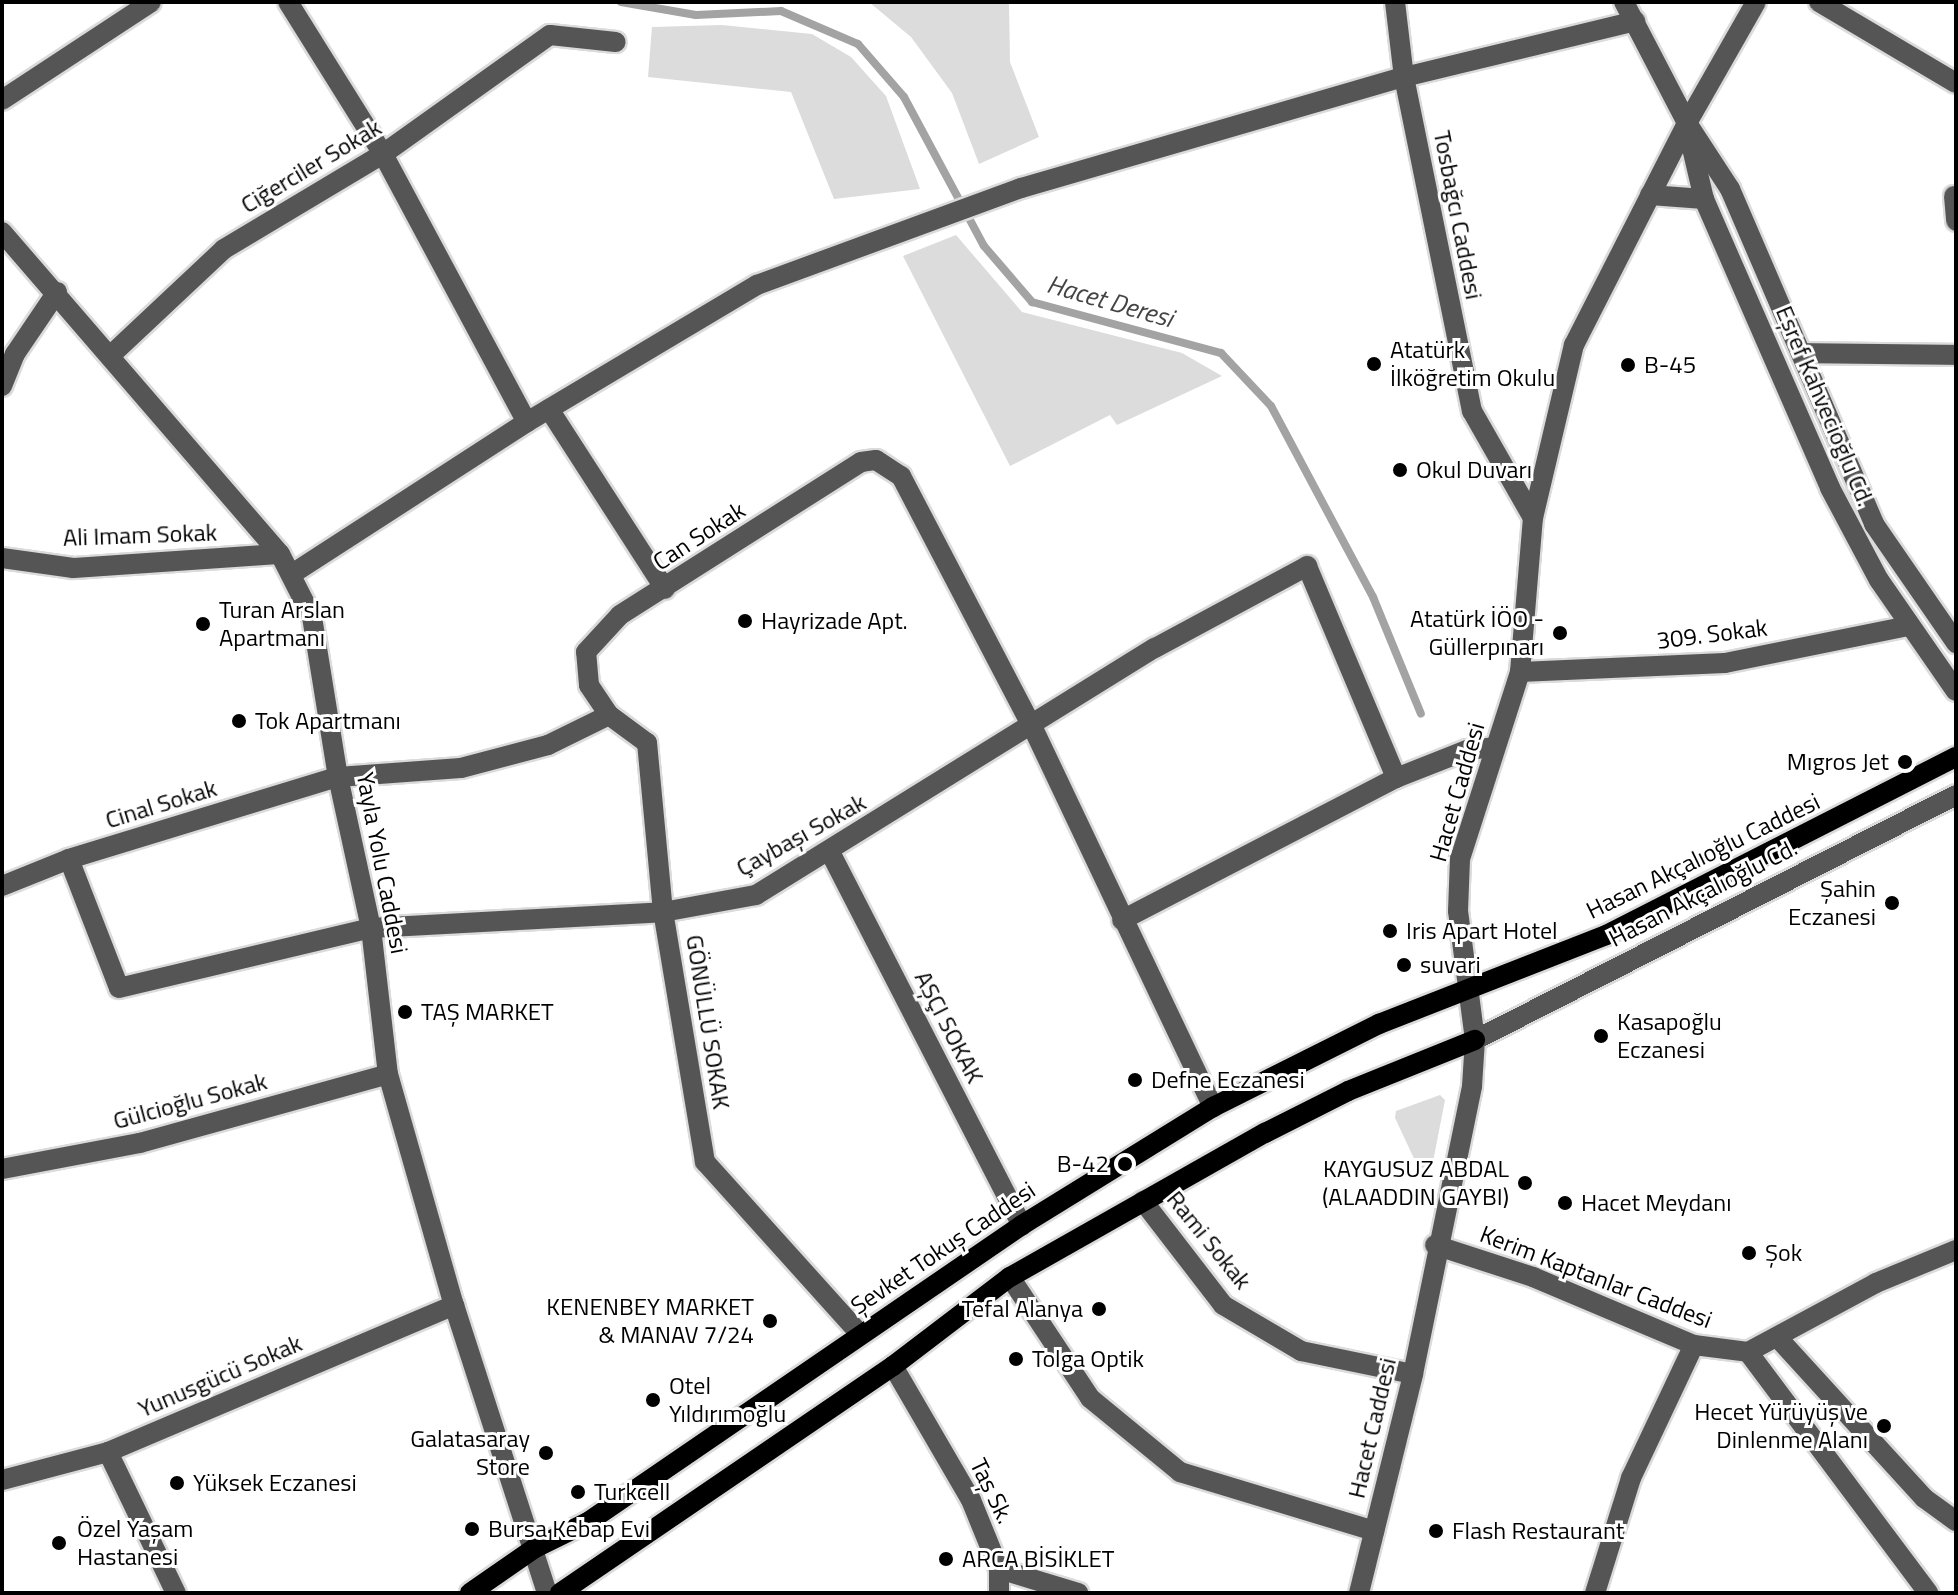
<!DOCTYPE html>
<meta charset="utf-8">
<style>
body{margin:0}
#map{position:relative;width:1958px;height:1595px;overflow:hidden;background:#fff;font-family:"Titillium Web",sans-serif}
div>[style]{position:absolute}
.green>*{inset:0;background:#dcdcdc}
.stream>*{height:8px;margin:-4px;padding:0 4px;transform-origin:4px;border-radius:4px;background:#a3a3a3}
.roads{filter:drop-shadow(2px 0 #dbdbdb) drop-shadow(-2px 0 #dbdbdb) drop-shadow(0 2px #dbdbdb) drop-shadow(0 -2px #dbdbdb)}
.minor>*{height:20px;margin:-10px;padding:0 10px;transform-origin:10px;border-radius:10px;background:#555}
.major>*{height:20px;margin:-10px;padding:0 10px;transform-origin:10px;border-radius:10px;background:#000}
.dots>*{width:22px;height:22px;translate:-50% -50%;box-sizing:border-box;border:4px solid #fff;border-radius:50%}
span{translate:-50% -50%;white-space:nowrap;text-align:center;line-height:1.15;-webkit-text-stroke:6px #fff;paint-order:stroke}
.street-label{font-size:24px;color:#000}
.poi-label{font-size:24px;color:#000}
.left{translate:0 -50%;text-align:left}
.right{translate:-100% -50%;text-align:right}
.water-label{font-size:26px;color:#444;font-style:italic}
.frame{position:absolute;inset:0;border:4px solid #000;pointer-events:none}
</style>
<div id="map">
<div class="green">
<div style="clip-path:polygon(869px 2px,1009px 2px,1010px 62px,1039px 137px,979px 164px,952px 93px,911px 37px)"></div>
<div style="clip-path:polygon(722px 25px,812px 34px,851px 57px,886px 96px,920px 189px,834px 199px,791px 92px,648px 77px,652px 27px)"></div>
<div style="clip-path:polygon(956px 235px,1022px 312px,1182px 353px,1222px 376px,1117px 425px,1110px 415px,1010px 466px,903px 256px)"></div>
<div style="clip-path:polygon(1440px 1095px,1445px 1100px,1432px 1167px,1425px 1169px,1418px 1167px,1395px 1118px,1396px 1111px)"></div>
</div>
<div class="stream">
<div style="left:621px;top:2px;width:76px;rotate:9.8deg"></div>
<div style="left:696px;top:15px;width:85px;rotate:-2.7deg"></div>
<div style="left:781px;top:11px;width:84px;rotate:23.2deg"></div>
<div style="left:858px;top:44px;width:70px;rotate:49deg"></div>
<div style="left:904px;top:97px;width:169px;rotate:61.8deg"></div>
<div style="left:984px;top:246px;width:74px;rotate:49.4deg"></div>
<div style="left:1032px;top:302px;width:196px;rotate:15.1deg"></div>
<div style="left:1221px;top:353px;width:73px;rotate:46.7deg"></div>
<div style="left:1271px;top:406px;width:217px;rotate:61.9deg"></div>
<div style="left:1373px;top:597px;width:126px;rotate:67.7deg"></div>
</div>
<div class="roads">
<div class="minor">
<div style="left:288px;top:2px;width:179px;rotate:58deg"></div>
<div style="left:383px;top:154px;width:304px;rotate:61.8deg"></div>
<div style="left:1395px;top:2px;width:76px;rotate:83.2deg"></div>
<div style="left:1404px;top:77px;width:341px;rotate:78.5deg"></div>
<div style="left:1472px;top:411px;width:123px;rotate:60.3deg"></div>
<div style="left:1624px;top:2px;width:136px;rotate:62.5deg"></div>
<div style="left:1687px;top:123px;width:79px;rotate:56.9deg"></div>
<div style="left:1730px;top:189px;width:365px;rotate:66.7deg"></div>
<div style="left:1874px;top:524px;width:145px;rotate:55.4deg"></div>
<div style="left:1819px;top:2px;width:159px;rotate:30.6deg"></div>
<div style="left:2px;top:100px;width:178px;rotate:-33.3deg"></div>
<div style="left:1688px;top:131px;width:70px;rotate:76.8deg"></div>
<div style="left:1704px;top:199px;width:315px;rotate:66.4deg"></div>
<div style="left:1830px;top:488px;width:104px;rotate:62deg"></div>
<div style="left:1879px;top:580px;width:135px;rotate:55.3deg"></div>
<div style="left:1650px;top:195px;width:54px;rotate:4.2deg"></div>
<div style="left:1954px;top:196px;width:25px;rotate:85deg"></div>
<div style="left:2px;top:232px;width:425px;rotate:49.2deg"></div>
<div style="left:280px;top:554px;width:71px;rotate:63.1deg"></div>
<div style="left:312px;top:617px;width:162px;rotate:80.8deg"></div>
<div style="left:338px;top:777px;width:155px;rotate:77.7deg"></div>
<div style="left:371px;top:928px;width:147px;rotate:83.4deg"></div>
<div style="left:388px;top:1074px;width:240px;rotate:74.1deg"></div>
<div style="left:454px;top:1305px;width:303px;rotate:72.1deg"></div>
<div style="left:1803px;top:353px;width:153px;rotate:0.7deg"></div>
<div style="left:110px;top:356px;width:156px;rotate:-43.2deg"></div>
<div style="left:224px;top:249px;width:185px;rotate:-30.9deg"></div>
<div style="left:383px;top:154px;width:205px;rotate:-35.5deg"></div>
<div style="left:550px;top:35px;width:66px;rotate:6.1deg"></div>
<div style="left:2px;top:386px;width:35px;rotate:-68deg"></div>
<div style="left:15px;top:354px;width:75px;rotate:-55.9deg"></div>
<div style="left:549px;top:409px;width:214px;rotate:57.2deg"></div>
<div style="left:2px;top:558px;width:72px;rotate:8deg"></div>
<div style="left:73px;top:568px;width:207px;rotate:-3.9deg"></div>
<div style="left:292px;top:574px;width:280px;rotate:-32.9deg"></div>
<div style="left:527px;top:422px;width:268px;rotate:-30.8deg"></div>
<div style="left:757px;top:285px;width:281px;rotate:-20.2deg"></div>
<div style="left:1021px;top:188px;width:399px;rotate:-16.2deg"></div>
<div style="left:1404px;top:77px;width:238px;rotate:-13.6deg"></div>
<div style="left:1520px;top:672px;width:205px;rotate:-2.5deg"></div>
<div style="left:1725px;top:663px;width:187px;rotate:-11.4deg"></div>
<div style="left:830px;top:852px;width:420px;rotate:62.8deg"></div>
<div style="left:69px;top:859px;width:138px;rotate:68.8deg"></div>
<div style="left:119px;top:988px;width:259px;rotate:-13.4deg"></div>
<div style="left:371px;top:928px;width:292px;rotate:-3.1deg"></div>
<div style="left:663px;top:912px;width:95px;rotate:-10.4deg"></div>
<div style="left:756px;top:895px;width:469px;rotate:-31.8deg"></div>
<div style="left:1155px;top:648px;width:173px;rotate:-28.3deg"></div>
<div style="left:1307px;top:566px;width:230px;rotate:67.2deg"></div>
<div style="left:2px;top:886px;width:72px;rotate:-21.9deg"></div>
<div style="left:69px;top:859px;width:281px;rotate:-17deg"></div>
<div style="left:338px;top:777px;width:123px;rotate:-4.2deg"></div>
<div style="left:461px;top:768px;width:90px;rotate:-14.8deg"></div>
<div style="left:548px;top:745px;width:68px;rotate:-26.2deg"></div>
<div style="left:1122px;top:920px;width:309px;rotate:-27.4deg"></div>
<div style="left:1396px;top:778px;width:76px;rotate:-21.5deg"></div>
<div style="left:1467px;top:750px;width:28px;rotate:-6deg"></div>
<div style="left:1475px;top:1040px;width:540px;rotate:-26.99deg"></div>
<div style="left:2px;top:1169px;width:140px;rotate:-10.7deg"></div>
<div style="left:140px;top:1143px;width:257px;rotate:-15.5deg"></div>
<div style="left:1143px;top:1201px;width:131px;rotate:52.4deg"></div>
<div style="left:1223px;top:1305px;width:91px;rotate:30.5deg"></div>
<div style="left:1301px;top:1351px;width:114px;rotate:11.6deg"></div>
<div style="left:1435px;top:1245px;width:103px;rotate:18.1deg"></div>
<div style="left:1533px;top:1277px;width:175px;rotate:22.9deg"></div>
<div style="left:1694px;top:1345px;width:54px;rotate:7.4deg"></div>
<div style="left:1748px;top:1352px;width:145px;rotate:-28.3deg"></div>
<div style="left:1876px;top:1283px;width:87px;rotate:-22.4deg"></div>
<div style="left:1010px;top:1277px;width:145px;rotate:56.5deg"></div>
<div style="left:1090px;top:1398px;width:117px;rotate:39.4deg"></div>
<div style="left:1180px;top:1472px;width:203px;rotate:16.9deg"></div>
<div style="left:860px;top:1334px;width:232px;rotate:-132deg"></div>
<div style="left:705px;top:1162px;width:254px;rotate:-99.5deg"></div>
<div style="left:663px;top:912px;width:170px;rotate:-95.4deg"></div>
<div style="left:647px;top:743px;width:47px;rotate:-143.6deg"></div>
<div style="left:609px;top:715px;width:36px;rotate:-124deg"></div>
<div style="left:589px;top:685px;width:33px;rotate:-95deg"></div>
<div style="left:586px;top:652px;width:50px;rotate:-47.4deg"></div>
<div style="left:620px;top:615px;width:285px;rotate:-32.4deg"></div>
<div style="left:861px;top:462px;width:15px;rotate:-8deg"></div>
<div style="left:876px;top:460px;width:30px;rotate:33deg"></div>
<div style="left:901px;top:476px;width:284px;rotate:62.4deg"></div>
<div style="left:1033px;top:728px;width:420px;rotate:64.6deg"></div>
<div style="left:1778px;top:1338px;width:217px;rotate:47.6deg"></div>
<div style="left:1924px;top:1498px;width:39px;rotate:36deg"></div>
<div style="left:1748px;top:1352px;width:301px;rotate:53.2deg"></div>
<div style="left:893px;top:1366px;width:155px;rotate:59.8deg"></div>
<div style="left:971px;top:1500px;width:74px;rotate:67.9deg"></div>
<div style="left:999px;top:1569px;width:83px;rotate:16.9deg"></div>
<div style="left:108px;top:1452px;width:157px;rotate:64.3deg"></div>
<div style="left:2px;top:1480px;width:110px;rotate:-14.8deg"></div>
<div style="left:108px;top:1452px;width:376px;rotate:-23deg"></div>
<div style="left:999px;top:1569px;width:24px;rotate:90deg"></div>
<div style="left:1359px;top:1593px;width:226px;rotate:-76.1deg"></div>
<div style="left:1413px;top:1374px;width:294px;rotate:-78.4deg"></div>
<div style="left:1472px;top:1086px;width:46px;rotate:-86.3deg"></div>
<div style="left:1475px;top:1040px;width:130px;rotate:-97.5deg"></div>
<div style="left:1458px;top:911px;width:52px;rotate:-87.8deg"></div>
<div style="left:1460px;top:859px;width:196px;rotate:-72.2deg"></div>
<div style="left:1520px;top:672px;width:155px;rotate:-85.2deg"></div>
<div style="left:1533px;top:518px;width:178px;rotate:-76.7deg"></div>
<div style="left:1574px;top:345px;width:249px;rotate:-63deg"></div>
<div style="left:1687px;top:123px;width:139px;rotate:-60.3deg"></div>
<div style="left:1595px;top:1593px;width:121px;rotate:-72.6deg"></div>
<div style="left:1631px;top:1478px;width:147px;rotate:-64.7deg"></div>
</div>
<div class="major">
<div style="left:470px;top:1593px;width:79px;rotate:-34.7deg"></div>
<div style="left:535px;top:1548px;width:59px;rotate:-26.1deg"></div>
<div style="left:588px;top:1522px;width:526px;rotate:-34.39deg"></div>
<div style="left:1022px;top:1225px;width:225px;rotate:-31.7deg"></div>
<div style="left:1213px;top:1107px;width:186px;rotate:-26.6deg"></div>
<div style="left:1379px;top:1024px;width:244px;rotate:-21.4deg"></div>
<div style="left:1606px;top:935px;width:393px;rotate:-27deg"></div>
<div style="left:560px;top:1593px;width:403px;rotate:-34.3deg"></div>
<div style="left:893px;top:1366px;width:147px;rotate:-37.3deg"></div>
<div style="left:1010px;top:1277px;width:293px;rotate:-29.5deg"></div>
<div style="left:1265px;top:1133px;width:93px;rotate:-26.8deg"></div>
<div style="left:1348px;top:1091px;width:137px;rotate:-21.9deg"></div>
</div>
</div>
<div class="dots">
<div style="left:1374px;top:364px;background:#000"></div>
<div style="left:1628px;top:365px;background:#000"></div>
<div style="left:1400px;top:470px;background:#000"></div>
<div style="left:745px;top:621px;background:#000"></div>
<div style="left:203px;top:624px;background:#000"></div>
<div style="left:1560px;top:633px;background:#000"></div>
<div style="left:239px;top:721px;background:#000"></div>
<div style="left:1905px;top:762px;background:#000"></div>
<div style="left:1892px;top:903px;background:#000"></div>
<div style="left:1390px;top:931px;background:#000"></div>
<div style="left:1404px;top:965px;background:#000"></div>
<div style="left:405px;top:1012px;background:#000"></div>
<div style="left:1601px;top:1036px;background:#000"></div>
<div style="left:1135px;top:1080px;background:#000"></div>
<div style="left:1125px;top:1164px;background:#000"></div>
<div style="left:1525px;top:1183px;background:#000"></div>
<div style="left:1565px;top:1203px;background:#000"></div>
<div style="left:1749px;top:1253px;background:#000"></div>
<div style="left:1099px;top:1309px;background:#000"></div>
<div style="left:770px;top:1321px;background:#000"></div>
<div style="left:1016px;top:1359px;background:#000"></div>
<div style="left:653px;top:1400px;background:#000"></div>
<div style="left:1884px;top:1426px;background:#000"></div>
<div style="left:546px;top:1453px;background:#000"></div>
<div style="left:177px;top:1483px;background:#000"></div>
<div style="left:578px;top:1492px;background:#000"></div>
<div style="left:472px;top:1529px;background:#000"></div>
<div style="left:1436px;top:1531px;background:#000"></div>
<div style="left:59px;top:1543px;background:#000"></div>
<div style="left:946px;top:1559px;background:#000"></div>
</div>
<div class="street-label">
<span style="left:311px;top:166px;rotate:-31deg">Ciğerciler Sokak</span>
<span style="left:1458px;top:215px;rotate:79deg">Tosbağcı Caddesi</span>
<span style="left:1825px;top:406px;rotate:67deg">Eşref Kahvecioğlu Cd.</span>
<span style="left:140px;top:535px;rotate:-2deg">Ali Imam Sokak</span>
<span style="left:699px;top:536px;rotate:-33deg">Can Sokak</span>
<span style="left:1712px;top:634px;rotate:-7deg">309. Sokak</span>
<span style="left:1457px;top:792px;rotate:-74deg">Hacet Caddesi</span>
<span style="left:161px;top:804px;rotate:-17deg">Cinal Sokak</span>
<span style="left:801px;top:835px;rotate:-29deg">Çaybaşı Sokak</span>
<span style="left:1703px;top:856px;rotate:-26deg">Hasan Akçalıoğlu Caddesi</span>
<span style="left:382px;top:863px;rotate:79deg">Yayla Yolu Caddesi</span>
<span style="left:1703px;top:893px;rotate:-27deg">Hasan Akçalıoğlu Cd.</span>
<span style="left:708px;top:1022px;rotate:81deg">GÖNÜLLÜ SOKAK</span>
<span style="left:949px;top:1027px;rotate:63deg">AŞÇI SOKAK</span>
<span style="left:190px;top:1101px;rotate:-15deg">Gülcioğlu Sokak</span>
<span style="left:1209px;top:1240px;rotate:51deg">Rami Sokak</span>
<span style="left:943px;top:1248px;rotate:-34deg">Şevket Tokuş Caddesi</span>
<span style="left:1596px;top:1277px;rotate:21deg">Kerim Kaptanlar Caddesi</span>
<span style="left:220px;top:1376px;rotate:-23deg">Yunusgücü Sokak</span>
<span style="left:1372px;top:1428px;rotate:-77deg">Hacet Caddesi</span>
<span style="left:992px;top:1491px;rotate:64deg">Taş Sk.</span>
</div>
<div class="poi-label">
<span class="left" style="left:1390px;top:364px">Atatürk<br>İlköğretim Okulu</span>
<span class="left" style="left:1644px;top:365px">B-45</span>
<span class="left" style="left:1416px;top:470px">Okul Duvarı</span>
<span class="left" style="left:219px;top:624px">Turan Arslan<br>Apartmanı</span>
<span class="right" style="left:1544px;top:633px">Atatürk İÖO -<br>Güllerpınarı</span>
<span class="left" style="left:761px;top:621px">Hayrizade Apt.</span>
<span class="left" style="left:255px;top:721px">Tok Apartmanı</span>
<span class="right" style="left:1889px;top:762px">Mıgros Jet</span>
<span class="right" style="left:1876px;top:903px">Şahin<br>Eczanesi</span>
<span class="left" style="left:1406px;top:931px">Iris Apart Hotel</span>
<span class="left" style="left:1420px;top:965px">suvari</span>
<span class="left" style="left:421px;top:1012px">TAŞ MARKET</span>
<span class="left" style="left:1617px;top:1036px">Kasapoğlu<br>Eczanesi</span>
<span class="left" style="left:1151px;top:1080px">Defne Eczanesi</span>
<span class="right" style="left:1109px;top:1164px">B-42</span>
<span class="right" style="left:1509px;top:1183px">KAYGUSUZ ABDAL<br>(ALAADDIN GAYBI)</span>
<span class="left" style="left:1581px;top:1203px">Hacet Meydanı</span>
<span class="left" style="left:1765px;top:1253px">Şok</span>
<span class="right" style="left:754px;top:1321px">KENENBEY MARKET<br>&amp; MANAV 7/24</span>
<span class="right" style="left:1083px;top:1309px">Tefal Alanya</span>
<span class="left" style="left:1032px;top:1359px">Tolga Optik</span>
<span class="left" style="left:669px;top:1400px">Otel<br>Yıldırımoğlu</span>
<span class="right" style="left:1868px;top:1426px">Hecet Yürüyüş ve<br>Dinlenme Alanı</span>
<span class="right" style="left:530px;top:1453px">Galatasaray<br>Store</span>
<span class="left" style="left:193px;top:1483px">Yüksek Eczanesi</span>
<span class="left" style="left:594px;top:1492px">Turkcell</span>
<span class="left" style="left:77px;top:1543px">Özel Yaşam<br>Hastanesi</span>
<span class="left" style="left:488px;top:1529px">Bursa Kebap Evi</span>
<span class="left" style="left:1452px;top:1531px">Flash Restaurant</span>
<span class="left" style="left:962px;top:1559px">ARCA BİSİKLET</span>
</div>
<div class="water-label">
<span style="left:1110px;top:301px;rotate:16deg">Hacet Deresi</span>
</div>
<div class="frame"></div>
</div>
